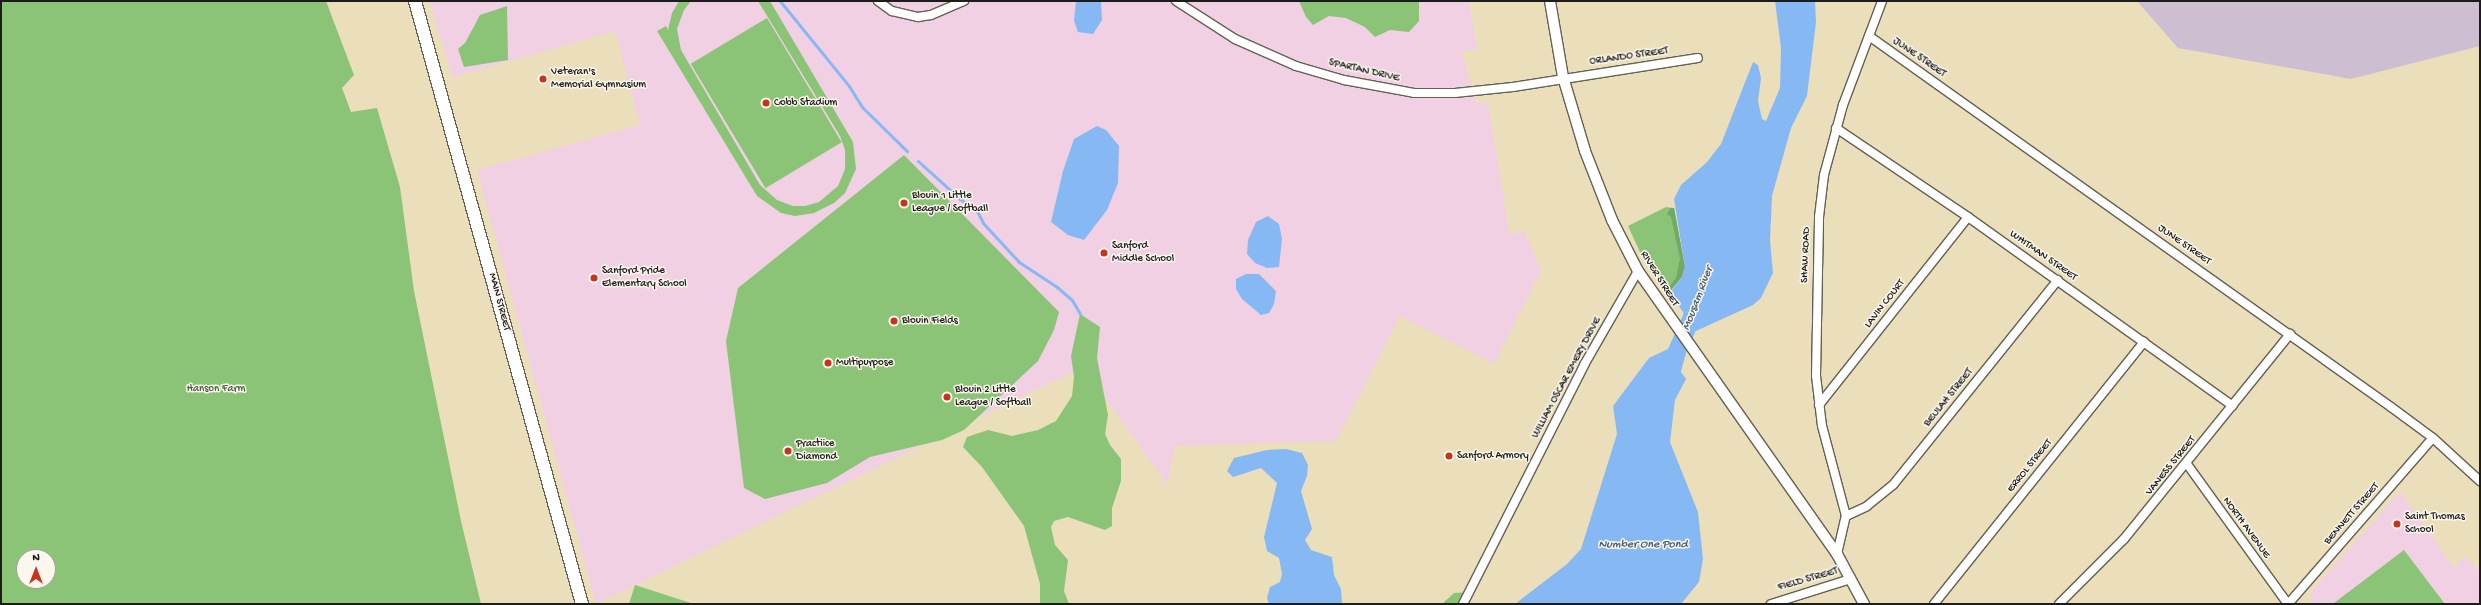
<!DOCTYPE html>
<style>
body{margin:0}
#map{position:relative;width:2481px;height:605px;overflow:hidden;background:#eadfba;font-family:"Gochi Hand",sans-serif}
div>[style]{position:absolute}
.built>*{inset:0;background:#f1d0e4}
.industrial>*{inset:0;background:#cebed1}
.green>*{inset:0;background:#8cc477;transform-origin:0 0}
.forest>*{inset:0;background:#71aa68}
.water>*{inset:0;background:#86b9f3}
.stream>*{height:3px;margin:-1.5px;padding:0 1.5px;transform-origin:1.5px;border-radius:1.5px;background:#86b9f3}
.river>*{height:18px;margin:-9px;padding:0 9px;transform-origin:9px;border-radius:9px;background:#86b9f3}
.roads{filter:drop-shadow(1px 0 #646053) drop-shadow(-1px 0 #646053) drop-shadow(0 1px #646053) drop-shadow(0 -1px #646053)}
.minor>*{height:8px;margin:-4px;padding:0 4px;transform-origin:4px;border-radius:4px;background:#fff}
.tertiary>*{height:10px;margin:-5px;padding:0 5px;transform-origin:5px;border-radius:5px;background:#fff}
.secondary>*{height:12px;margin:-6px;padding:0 6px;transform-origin:6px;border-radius:6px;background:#fff}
.dots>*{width:11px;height:11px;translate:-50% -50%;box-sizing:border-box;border:2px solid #fbf7ec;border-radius:50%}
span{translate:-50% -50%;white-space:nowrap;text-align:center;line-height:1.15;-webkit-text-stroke:3px #fbf7ec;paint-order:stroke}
.street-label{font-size:11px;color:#1c1c1c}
.poi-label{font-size:11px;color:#1c1c1c}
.left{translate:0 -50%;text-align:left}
.park-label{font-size:11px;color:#495f40}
.water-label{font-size:12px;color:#465b72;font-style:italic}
.frame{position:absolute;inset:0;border:2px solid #1c1c1c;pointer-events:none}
.north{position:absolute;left:16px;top:549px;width:40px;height:40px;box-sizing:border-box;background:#fbf7ec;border:1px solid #a29f99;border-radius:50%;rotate:0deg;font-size:11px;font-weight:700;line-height:16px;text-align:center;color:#1c1c1c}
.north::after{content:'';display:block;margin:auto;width:14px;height:18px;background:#c8321e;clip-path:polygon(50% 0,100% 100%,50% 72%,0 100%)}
</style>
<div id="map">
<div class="built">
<div style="clip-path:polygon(429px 1px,1469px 1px,1477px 49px,1461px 52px,1477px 104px,1488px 102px,1509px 234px,1525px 232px,1541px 271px,1494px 364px,1400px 316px,1336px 441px,1175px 446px,1167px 484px,1083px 367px,596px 604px,477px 170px,640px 125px,615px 31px,453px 77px)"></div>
<div style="clip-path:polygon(2400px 491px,2454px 568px,2464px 556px,2480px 572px,2480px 604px,2312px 604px,2311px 592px)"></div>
</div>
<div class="industrial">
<div style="clip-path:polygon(2137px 1px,2480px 1px,2480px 46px,2351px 79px,2178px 48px)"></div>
</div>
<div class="green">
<div style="clip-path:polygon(evenodd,1px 1px,326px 1px,354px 75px,342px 88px,351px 112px,377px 108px,400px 187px,414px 291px,461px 521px,481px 604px,1px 604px,1px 1px,24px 557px,48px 557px,48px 581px,24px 581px,24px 557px)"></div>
<div style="clip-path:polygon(679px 1px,691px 1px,684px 10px,677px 29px,681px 50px,760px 185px,777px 200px,793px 206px,805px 206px,819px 202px,838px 186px,845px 169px,845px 150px,840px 136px,758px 1px,770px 1px,853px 142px,856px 169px,845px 193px,834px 203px,814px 213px,795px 216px,781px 213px,757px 196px,657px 31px,666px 26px,668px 30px,672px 13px)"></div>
<div style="clip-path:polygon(1299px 1px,1419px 1px,1419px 21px,1409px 32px,1390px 30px,1375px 37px,1365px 27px,1346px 18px,1329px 16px,1313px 25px,1306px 17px)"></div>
<div style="clip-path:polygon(507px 6px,508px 60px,464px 67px,458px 49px,465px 43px,480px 15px)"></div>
<div style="left:767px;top:18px;width:145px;height:89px;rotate:59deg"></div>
<div style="clip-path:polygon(904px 155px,1059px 312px,1054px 330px,1038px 361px,964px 430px,942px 440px,870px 457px,827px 483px,765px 499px,744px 488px,726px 341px,738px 288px)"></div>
<div style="clip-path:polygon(1666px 207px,1674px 208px,1685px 267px,1668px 294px,1640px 252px,1628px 226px)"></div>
<div style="clip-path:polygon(1080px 314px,1100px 327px,1097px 358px,1108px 415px,1105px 434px,1110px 445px,1121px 459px,1121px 481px,1112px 508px,1112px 526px,1105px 530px,1068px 517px,1054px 521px,1051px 527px,1055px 545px,1068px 560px,1064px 591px,1069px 604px,1040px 604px,1040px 584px,1024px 526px,982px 467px,963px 447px,967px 437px,988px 430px,1012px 436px,1038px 430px,1056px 421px,1072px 396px,1074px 377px,1071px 356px)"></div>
<div style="clip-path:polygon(2404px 550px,2445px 604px,2335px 604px,2334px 603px)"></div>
<div style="clip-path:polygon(635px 585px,694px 604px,629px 604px)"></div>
<div style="clip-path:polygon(1469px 592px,1461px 604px,1442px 604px,1454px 593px)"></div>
</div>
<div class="forest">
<div style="clip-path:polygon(1670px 208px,1674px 208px,1685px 267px,1682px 277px,1668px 294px,1666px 291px,1676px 278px,1680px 259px,1671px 217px,1667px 214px)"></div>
</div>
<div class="water">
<div style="clip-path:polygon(1076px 1px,1101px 1px,1102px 20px,1093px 34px,1078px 32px,1074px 21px)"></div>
<div style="clip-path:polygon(1775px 1px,1815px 1px,1816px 22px,1807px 96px,1791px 128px,1772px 196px,1770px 240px,1773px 273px,1761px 298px,1753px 305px,1696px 331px,1670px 293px,1682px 277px,1685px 267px,1674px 199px,1681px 185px,1707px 162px,1721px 144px,1753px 62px,1758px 65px,1761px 78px,1758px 101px,1762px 119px,1766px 121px,1780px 88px,1781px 48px)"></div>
<div style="clip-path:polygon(1097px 126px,1106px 130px,1119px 146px,1118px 183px,1107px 210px,1084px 240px,1068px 235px,1051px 222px,1063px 171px,1074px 139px)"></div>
<div style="clip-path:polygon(1268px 216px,1279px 224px,1282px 239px,1279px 267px,1267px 268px,1255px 263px,1247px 254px,1248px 240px,1256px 222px)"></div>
<div style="clip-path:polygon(1246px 274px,1259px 274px,1276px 291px,1274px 304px,1269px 313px,1261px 315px,1242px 299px,1236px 289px,1236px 279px)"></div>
<div style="clip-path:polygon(1670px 348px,1677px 351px,1683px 360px,1679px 369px,1686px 379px,1675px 400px,1670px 442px,1698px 512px,1703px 559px,1699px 582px,1681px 604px,1515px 604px,1567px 564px,1581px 549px,1617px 434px,1613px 406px,1649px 358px)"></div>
<div style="clip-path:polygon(1286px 449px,1302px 453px,1308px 465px,1307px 476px,1301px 491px,1312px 529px,1305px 540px,1311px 550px,1332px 557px,1334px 575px,1341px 589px,1342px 604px,1269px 604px,1267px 598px,1270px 587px,1280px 582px,1282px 574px,1279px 558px,1267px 551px,1264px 537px,1277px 483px,1261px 468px,1233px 477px,1227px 471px,1234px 458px,1267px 450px)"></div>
</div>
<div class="stream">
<div style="left:780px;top:1px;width:109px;rotate:50.9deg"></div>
<div style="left:849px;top:86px;width:25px;rotate:58deg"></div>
<div style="left:862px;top:107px;width:63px;rotate:44.4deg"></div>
<div style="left:918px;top:161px;width:57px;rotate:42.1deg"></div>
<div style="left:960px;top:199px;width:21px;rotate:35deg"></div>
<div style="left:977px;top:211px;width:13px;rotate:63deg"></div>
<div style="left:983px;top:223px;width:53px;rotate:47.3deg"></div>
<div style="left:1019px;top:262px;width:45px;rotate:33.3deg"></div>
<div style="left:1057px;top:287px;width:20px;rotate:41deg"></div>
<div style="left:1072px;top:300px;width:16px;rotate:60deg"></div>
</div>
<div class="river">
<div style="left:1671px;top:374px;width:24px;rotate:-75deg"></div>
<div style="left:1677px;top:351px;width:55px;rotate:-66.3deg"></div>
</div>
<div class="roads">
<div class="minor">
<div style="left:878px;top:1px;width:17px;rotate:36deg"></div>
<div style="left:892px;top:11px;width:27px;rotate:13deg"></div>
<div style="left:918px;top:17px;width:13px;rotate:-9deg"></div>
<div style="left:931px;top:15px;width:36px;rotate:-23deg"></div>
<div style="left:1176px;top:1px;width:70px;rotate:32.8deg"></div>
<div style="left:1235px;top:39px;width:67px;rotate:23.9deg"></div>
<div style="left:1296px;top:66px;width:50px;rotate:16.3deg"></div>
<div style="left:1344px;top:80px;width:71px;rotate:10.5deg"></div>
<div style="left:1414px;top:93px;width:41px"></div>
<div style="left:1455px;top:93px;width:58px;rotate:-5.9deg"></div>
<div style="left:1513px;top:87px;width:187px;rotate:-8.9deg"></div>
<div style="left:1869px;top:36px;width:640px;rotate:35.4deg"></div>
<div style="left:2391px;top:407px;width:52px;rotate:36.4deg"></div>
<div style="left:2433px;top:438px;width:64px;rotate:42.5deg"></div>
<div style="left:1836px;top:128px;width:159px;rotate:34deg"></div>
<div style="left:1968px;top:217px;width:325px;rotate:35.5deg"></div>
<div style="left:1819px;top:405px;width:240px;rotate:-51.6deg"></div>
<div style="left:2187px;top:464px;width:173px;rotate:54.2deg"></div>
<div style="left:1846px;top:516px;width:23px;rotate:-25deg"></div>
<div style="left:1867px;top:506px;width:33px;rotate:-39deg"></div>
<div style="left:1893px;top:485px;width:263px;rotate:-51.2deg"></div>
<div style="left:1837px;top:554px;width:39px;rotate:-77deg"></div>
<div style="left:1846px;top:516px;width:93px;rotate:-104.9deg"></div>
<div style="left:1822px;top:426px;width:50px;rotate:-96.8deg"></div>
<div style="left:1816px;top:376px;width:159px;rotate:-88.9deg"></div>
<div style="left:1819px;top:217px;width:42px;rotate:-83.2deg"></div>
<div style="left:1824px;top:175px;width:73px;rotate:-74.8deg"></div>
<div style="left:1843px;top:105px;width:111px;rotate:-69.4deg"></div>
<div style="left:1463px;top:604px;width:268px;rotate:-63.1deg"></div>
<div style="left:1584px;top:365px;width:108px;rotate:-60.1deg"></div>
<div style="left:1771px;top:604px;width:84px;rotate:-17.4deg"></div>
<div style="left:1934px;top:604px;width:336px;rotate:-51.3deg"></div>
<div style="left:2059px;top:604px;width:92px;rotate:-45deg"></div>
<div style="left:2124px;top:539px;width:264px;rotate:-51deg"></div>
<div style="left:2288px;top:604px;width:220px;rotate:-48.9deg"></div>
</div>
<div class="tertiary">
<div style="left:1550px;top:1px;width:77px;rotate:80.3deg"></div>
<div style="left:1563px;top:77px;width:77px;rotate:73.4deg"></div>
<div style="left:1585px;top:151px;width:74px;rotate:68.6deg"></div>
<div style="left:1612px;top:220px;width:57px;rotate:63deg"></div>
<div style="left:1638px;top:271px;width:346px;rotate:54.9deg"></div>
<div style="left:1837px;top:554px;width:57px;rotate:61.6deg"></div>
</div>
<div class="secondary">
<div style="left:415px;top:1px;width:626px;rotate:74.52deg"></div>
</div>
</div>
<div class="dots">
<div style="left:543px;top:79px;background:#c8321e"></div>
<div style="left:766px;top:103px;background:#c8321e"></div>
<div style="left:904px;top:203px;background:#c8321e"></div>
<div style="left:1104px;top:253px;background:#c8321e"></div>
<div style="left:594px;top:278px;background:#c8321e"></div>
<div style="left:894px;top:321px;background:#c8321e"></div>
<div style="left:828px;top:363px;background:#c8321e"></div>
<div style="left:947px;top:397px;background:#c8321e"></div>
<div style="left:788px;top:451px;background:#c8321e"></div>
<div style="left:1449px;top:456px;background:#c8321e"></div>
<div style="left:2397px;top:524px;background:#c8321e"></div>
</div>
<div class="street-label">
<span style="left:1629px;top:57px;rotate:-8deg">ORLANDO STREET</span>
<span style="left:1919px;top:58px;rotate:35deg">JUNE STREET</span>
<span style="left:1364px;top:71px;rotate:13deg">SPARTAN DRIVE</span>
<span style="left:2184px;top:245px;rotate:35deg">JUNE STREET</span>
<span style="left:1806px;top:255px;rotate:-88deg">SHAW ROAD</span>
<span style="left:2043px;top:256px;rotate:35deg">WHITMAN STREET</span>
<span style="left:1659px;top:279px;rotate:58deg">RIVER STREET</span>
<span style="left:499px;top:302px;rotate:75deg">MAIN STREET</span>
<span style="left:1885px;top:304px;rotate:-52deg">LAVIN COURT</span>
<span style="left:1567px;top:378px;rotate:-62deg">WILLIAM OSCAR EMERY DRIVE</span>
<span style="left:1949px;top:398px;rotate:-51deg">BEULAH STREET</span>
<span style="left:2030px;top:466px;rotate:-51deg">ERROL STREET</span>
<span style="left:2171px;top:466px;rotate:-51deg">VANESS STREET</span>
<span style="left:2352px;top:514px;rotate:-49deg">BENNETT STREET</span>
<span style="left:2246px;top:528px;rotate:54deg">NORTH AVENUE</span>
<span style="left:1808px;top:580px;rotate:-16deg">FIELD STREET</span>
</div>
<div class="poi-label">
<span class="left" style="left:551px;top:79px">Veteran's<br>Memorial Gymnasium</span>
<span class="left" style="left:774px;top:103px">Cobb Stadium</span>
<span class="left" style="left:912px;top:203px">Blouin 1 Little<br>League / Softball</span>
<span class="left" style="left:1112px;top:253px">Sanford<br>Middle School</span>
<span class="left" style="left:602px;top:278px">Sanford Pride<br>Elementary School</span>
<span class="left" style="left:902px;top:321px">Blouin Fields</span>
<span class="left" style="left:836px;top:363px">Multipurpose</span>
<span class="left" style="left:955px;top:397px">Blouin 2 Little<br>League / Softball</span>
<span class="left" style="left:796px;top:451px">Practiice<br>Diamond</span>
<span class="left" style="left:1457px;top:456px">Sanford Armory</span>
<span class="left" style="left:2405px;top:524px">Saint Thomas<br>School</span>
</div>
<div class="park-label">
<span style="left:216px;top:389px">Hanson Farm</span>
</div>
<div class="water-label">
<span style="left:1699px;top:299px;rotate:-69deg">Mousam River</span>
<span style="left:1643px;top:546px">Number One Pond</span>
</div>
<div class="frame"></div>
<div class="north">N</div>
</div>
